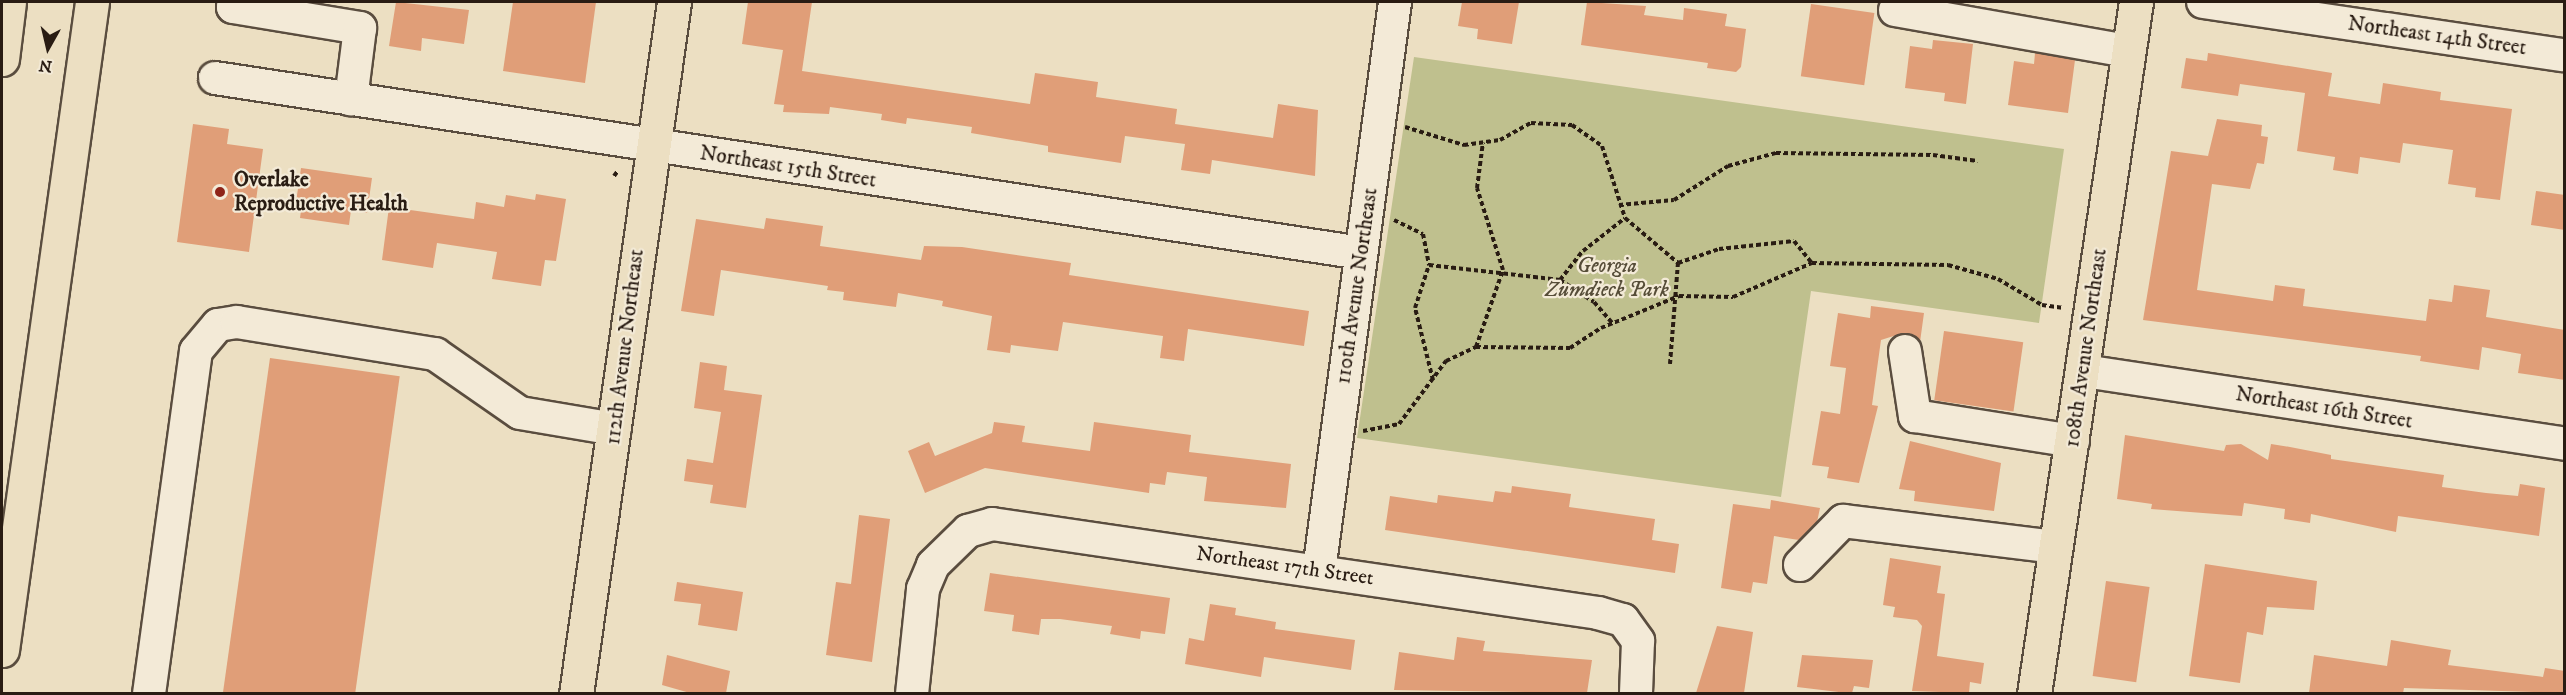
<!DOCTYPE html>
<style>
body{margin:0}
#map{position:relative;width:2566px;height:695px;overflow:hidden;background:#ecdfc2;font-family:"IM FELL DW Pica",serif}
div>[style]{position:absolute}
.green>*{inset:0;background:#bfc08e}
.building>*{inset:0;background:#e09e78;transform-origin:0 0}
.path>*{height:4px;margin-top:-2px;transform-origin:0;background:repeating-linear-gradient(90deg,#291c13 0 4.5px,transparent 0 7.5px)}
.roads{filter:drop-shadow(2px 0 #5a4d3f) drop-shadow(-2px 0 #5a4d3f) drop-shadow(0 2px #5a4d3f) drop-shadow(0 -2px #5a4d3f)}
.minor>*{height:32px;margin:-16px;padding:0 16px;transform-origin:16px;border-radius:16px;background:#f3ead7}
.major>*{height:33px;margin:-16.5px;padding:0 16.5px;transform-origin:16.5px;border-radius:16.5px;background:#ecdfc2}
.highway>*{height:33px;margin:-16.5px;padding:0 16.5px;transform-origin:16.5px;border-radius:16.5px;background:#ecdfc2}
.dots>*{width:16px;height:16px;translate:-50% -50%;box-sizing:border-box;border:3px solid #f3ead7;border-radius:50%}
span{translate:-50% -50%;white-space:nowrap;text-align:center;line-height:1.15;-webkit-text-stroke:4.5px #f3ead7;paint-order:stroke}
.street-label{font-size:21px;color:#291c13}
.poi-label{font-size:21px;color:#291c13;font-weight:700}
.left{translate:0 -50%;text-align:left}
.park-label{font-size:21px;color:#564d38;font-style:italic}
.frame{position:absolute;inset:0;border:3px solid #291c13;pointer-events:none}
.north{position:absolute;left:18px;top:18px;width:60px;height:60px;-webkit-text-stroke:4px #f3ead7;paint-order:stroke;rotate:188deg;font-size:16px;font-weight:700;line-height:24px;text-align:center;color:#291c13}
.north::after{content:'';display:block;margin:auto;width:21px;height:27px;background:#291c13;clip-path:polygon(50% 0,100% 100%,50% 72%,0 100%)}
</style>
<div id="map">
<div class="green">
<div style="clip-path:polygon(1414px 57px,2064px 149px,2039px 323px,1811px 291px,1781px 497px,1357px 438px)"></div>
</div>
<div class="building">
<div style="clip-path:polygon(396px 2px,469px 10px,464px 44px,422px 38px,421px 51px,389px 46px)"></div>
<div style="clip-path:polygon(513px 2px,596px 2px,585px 83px,503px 71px)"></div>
<div style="clip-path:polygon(748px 2px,812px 2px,802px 71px,1030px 104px,1035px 73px,1098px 82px,1096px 97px,1177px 109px,1175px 124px,1273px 138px,1278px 104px,1318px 110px,1315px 176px,1212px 160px,1210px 174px,1181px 170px,1185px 144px,1125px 136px,1121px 163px,1048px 152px,1048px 146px,971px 133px,972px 127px,907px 118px,906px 124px,881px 120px,882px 114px,830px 107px,829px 114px,783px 112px,784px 105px,774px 104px,783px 50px,742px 44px)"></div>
<div style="clip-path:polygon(1462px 2px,1519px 2px,1512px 44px,1477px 39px,1478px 29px,1458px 26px)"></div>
<div style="clip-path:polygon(1587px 2px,1646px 6px,1644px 15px,1683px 20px,1684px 8px,1727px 14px,1725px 26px,1746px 29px,1741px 67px,1736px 72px,1707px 68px,1708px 63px,1581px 45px)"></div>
<div style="left:1811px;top:4px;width:64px;height:73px;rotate:8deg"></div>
<div style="clip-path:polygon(1933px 40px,1973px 44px,1966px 104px,1944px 101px,1945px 93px,1905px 88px,1910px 46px,1932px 49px)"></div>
<div style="clip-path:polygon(2035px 53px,2075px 60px,2068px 113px,2008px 105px,2014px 61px,2034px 64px)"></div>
<div style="clip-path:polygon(2208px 53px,2332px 73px,2328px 96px,2380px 104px,2383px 83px,2441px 92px,2440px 100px,2512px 109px,2500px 200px,2475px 197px,2476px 188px,2448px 184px,2453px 150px,2403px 143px,2400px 163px,2360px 157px,2358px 174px,2333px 170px,2335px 157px,2297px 151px,2305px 93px,2240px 84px,2238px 96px,2181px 88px,2186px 58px,2207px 61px)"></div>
<div style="clip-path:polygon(2217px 119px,2262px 125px,2261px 136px,2268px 137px,2264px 164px,2257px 163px,2250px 189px,2212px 184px,2197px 290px,2273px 301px,2275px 285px,2305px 289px,2303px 306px,2426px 321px,2429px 299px,2452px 302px,2454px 285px,2490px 290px,2486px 317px,2565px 330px,2565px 380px,2518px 373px,2521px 354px,2482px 347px,2479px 370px,2420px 361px,2421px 356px,2143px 320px,2171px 151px,2208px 156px)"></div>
<div style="clip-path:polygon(193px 124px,229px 129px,227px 144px,263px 149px,249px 252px,177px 242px)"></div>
<div style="clip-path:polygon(301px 168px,372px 178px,367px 213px,351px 210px,349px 225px,300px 218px,302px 203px,296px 202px)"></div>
<div style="clip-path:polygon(2536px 191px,2565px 195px,2565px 230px,2531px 225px)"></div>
<div style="clip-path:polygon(536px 194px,566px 199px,556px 261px,545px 260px,541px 286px,492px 279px,497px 252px,437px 243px,433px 268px,382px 260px,389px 207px,474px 219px,476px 202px,504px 207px,506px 195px,535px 200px)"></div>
<div style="clip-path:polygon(766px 218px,823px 226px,820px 246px,921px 260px,924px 246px,962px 247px,1071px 263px,1069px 275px,1309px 311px,1304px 346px,1188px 329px,1184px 361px,1160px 358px,1163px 336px,1063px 322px,1058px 351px,1011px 345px,1010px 353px,987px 350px,992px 316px,942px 306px,943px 301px,898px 293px,896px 307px,843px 300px,844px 292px,827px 290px,828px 286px,721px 270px,714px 316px,681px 311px,696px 219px,764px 229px)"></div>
<div style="clip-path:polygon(1871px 306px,1924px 313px,1920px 342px,1903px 333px,1881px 340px,1872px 405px,1878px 406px,1859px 483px,1827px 478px,1829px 467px,1812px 465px,1821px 411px,1840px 414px,1846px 368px,1830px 366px,1838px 313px,1870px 318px)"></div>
<div style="left:1944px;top:331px;width:80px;height:70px;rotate:8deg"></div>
<div style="left:270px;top:358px;width:131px;height:338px;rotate:8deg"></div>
<div style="clip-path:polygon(700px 362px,727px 366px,724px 390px,762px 395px,746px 508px,710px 503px,713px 485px,684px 481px,687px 459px,713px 463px,721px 412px,694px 408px)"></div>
<div style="clip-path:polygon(994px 422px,1025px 426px,1022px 442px,1090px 451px,1094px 422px,1191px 435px,1189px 452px,1291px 464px,1286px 508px,1204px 501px,1207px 477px,1167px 472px,1165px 485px,1150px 483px,1149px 493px,985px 468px,925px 493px,908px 451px,929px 442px,935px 456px,992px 433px)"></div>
<div style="clip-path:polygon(2125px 435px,2224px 451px,2226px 445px,2241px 444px,2268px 460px,2271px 444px,2290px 447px,2331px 455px,2331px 459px,2444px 475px,2442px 487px,2486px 493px,2518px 496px,2520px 484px,2545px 488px,2539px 536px,2398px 516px,2396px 532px,2311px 514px,2310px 523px,2284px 519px,2285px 509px,2244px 503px,2242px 516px,2151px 509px,2152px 504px,2117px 499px)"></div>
<div style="clip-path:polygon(1910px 441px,2001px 463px,1994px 511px,1914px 501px,1915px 491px,1899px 489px)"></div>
<div style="clip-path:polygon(1512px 486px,1571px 494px,1569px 507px,1655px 519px,1652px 540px,1679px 544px,1675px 573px,1385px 530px,1390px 496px,1437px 503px,1438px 495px,1493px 502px,1495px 491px,1511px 493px)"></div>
<div style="clip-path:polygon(1771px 500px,1820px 508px,1817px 522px,1799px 540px,1774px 536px,1767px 584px,1753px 582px,1751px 593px,1721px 588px,1733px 504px,1770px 509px)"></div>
<div style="clip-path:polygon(859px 515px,890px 519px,872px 662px,826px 655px,836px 582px,851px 584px)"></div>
<div style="clip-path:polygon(1890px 558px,1941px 566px,1937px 593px,1945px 594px,1937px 656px,1984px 663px,1981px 684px,1970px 682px,1969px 693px,1912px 691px,1922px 626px,1917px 620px,1893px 617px,1895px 607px,1883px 605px)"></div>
<div style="clip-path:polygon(2205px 564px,2317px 581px,2314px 610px,2267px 607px,2263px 635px,2247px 632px,2240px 683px,2189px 676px)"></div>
<div style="clip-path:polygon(990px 573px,1170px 598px,1165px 634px,1141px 631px,1140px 639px,1110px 634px,1112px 626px,1060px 619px,1041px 619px,1039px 635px,1012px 631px,1014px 615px,984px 611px)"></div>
<div style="left:2106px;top:581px;width:44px;height:96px;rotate:8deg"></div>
<div style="clip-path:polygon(677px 582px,743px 592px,737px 631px,698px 625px,701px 604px,674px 601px)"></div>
<div style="clip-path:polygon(1210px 604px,1236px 608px,1235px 615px,1276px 622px,1275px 629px,1355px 640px,1351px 670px,1264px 657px,1261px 677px,1185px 664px,1189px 638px,1204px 641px)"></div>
<div style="clip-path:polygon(1717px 626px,1753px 632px,1744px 693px,1696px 693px)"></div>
<div style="clip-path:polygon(1457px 637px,1485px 641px,1483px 651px,1592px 660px,1587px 693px,1394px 690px,1399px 652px,1454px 660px)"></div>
<div style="clip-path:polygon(2391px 640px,2451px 650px,2448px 665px,2543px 677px,2545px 668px,2565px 671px,2565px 693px,2404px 688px,2403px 693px,2309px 693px,2314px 655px,2387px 666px)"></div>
<div style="clip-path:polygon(667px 655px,730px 671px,726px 693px,690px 693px,662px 685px)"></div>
<div style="clip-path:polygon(1802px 655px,1873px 660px,1869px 688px,1854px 686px,1852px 693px,1847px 693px,1797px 687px)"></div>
</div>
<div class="path">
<div style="left:1405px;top:127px;width:62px;rotate:17deg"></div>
<div style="left:1464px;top:145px;width:36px;rotate:-8deg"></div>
<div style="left:1500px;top:140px;width:35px;rotate:-29deg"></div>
<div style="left:1531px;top:123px;width:41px;rotate:2.8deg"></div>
<div style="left:1572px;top:125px;width:37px;rotate:35deg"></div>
<div style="left:1602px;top:146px;width:76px;rotate:72.3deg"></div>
<div style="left:1625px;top:218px;width:70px;rotate:40.3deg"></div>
<div style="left:614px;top:176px;width:5px;rotate:-53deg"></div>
<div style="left:1619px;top:205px;width:55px;rotate:-5.2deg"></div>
<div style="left:1674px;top:200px;width:64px;rotate:-32.2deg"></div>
<div style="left:1728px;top:166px;width:50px;rotate:-15.2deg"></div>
<div style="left:1776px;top:153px;width:157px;rotate:0.7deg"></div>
<div style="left:1933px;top:155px;width:45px;rotate:7.6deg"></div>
<div style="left:1394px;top:220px;width:32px;rotate:26deg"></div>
<div style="left:1423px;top:234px;width:32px;rotate:79deg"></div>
<div style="left:1560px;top:280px;width:37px;rotate:-52deg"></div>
<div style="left:1583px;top:251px;width:53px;rotate:-38.2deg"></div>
<div style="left:1476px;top:347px;width:82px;rotate:-70.7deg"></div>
<div style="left:1503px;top:270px;width:86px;rotate:-107.6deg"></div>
<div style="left:1477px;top:188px;width:46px;rotate:-82.6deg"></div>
<div style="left:1670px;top:364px;width:101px;rotate:-85.5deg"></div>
<div style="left:1678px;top:263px;width:43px;rotate:-18.9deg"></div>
<div style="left:1719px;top:249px;width:75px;rotate:-6.1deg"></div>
<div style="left:1794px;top:241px;width:28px;rotate:51deg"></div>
<div style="left:1433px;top:380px;width:74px;rotate:-104deg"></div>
<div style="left:1415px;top:308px;width:45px;rotate:-72deg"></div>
<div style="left:1429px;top:265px;width:132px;rotate:6.5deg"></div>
<div style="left:1560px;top:280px;width:40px;rotate:32.9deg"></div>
<div style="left:1594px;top:302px;width:28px;rotate:49deg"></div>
<div style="left:1363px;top:431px;width:37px;rotate:-11deg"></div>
<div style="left:1399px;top:424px;width:79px;rotate:-53.3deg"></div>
<div style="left:1446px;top:361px;width:33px;rotate:-25deg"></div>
<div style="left:1476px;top:347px;width:94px;rotate:0.6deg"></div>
<div style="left:1570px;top:348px;width:37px;rotate:-33deg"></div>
<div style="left:1601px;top:328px;width:84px;rotate:-22.3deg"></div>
<div style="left:1679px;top:296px;width:54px;rotate:1.1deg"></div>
<div style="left:1733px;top:297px;width:86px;rotate:-23.3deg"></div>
<div style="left:1812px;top:263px;width:136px;rotate:0.8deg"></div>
<div style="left:1948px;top:265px;width:52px;rotate:15.6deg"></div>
<div style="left:1998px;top:279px;width:51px;rotate:30.6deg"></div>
<div style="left:2042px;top:305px;width:22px;rotate:8deg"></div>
</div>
<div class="roads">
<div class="minor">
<div style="left:234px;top:2px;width:5px;rotate:101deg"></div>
<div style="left:233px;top:7px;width:129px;rotate:9.4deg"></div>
<div style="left:360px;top:28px;width:72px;rotate:97.2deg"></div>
<div style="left:2203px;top:2px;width:365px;rotate:8.4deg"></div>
<div style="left:1895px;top:10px;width:237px;rotate:10deg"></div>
<div style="left:215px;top:78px;width:1159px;rotate:8.68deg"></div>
<div style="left:1905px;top:351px;width:66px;rotate:81.3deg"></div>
<div style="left:1915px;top:416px;width:160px;rotate:9deg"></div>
<div style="left:2084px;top:371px;width:486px;rotate:8.6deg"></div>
<div style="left:1800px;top:565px;width:62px;rotate:-45.7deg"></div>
<div style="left:1843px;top:521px;width:215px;rotate:7deg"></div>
<div style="left:1319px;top:571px;width:574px;rotate:-82.39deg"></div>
<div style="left:149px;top:694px;width:346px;rotate:-82.2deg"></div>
<div style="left:196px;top:351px;width:34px;rotate:-50deg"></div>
<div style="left:218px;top:325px;width:19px;rotate:-9deg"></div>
<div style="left:237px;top:322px;width:201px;rotate:9.2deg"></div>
<div style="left:435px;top:354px;width:103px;rotate:34.8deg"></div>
<div style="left:520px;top:413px;width:96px;rotate:9.6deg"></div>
<div style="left:912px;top:694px;width:106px;rotate:-84deg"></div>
<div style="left:923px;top:589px;width:26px;rotate:-67deg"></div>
<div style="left:933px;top:565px;width:49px;rotate:-44.2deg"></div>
<div style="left:968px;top:531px;width:25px;rotate:-16deg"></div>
<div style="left:992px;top:524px;width:613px;rotate:8.35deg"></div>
<div style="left:1598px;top:613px;width:26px;rotate:16deg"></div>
<div style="left:1623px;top:620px;width:26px;rotate:54deg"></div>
<div style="left:1638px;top:641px;width:53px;rotate:92.2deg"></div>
</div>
<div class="major">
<div style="left:576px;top:694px;width:699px;rotate:-81.94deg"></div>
<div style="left:2034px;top:694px;width:699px;rotate:-81.62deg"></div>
</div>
<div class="highway">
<div style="left:2px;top:59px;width:57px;rotate:-83deg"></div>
<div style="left:2px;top:650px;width:654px;rotate:-82.09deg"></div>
</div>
</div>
<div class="dots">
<div style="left:220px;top:192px;background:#8f2418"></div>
</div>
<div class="street-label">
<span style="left:2437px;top:36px;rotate:8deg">Northeast 14th Street</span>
<span style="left:788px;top:167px;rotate:9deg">Northeast 15th Street</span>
<span style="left:1357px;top:286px;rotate:-82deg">110th Avenue Northeast</span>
<span style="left:625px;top:347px;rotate:-83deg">112th Avenue Northeast</span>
<span style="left:2086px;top:348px;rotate:-82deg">108th Avenue Northeast</span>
<span style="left:2324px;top:408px;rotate:9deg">Northeast 16th Street</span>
<span style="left:1285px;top:566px;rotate:8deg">Northeast 17th Street</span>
</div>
<div class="poi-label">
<span class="left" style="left:234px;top:192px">Overlake<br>Reproductive Health</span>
</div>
<div class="park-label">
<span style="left:1607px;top:278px">Georgia<br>Zumdieck Park</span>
</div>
<div class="frame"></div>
<div class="north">N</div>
</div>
